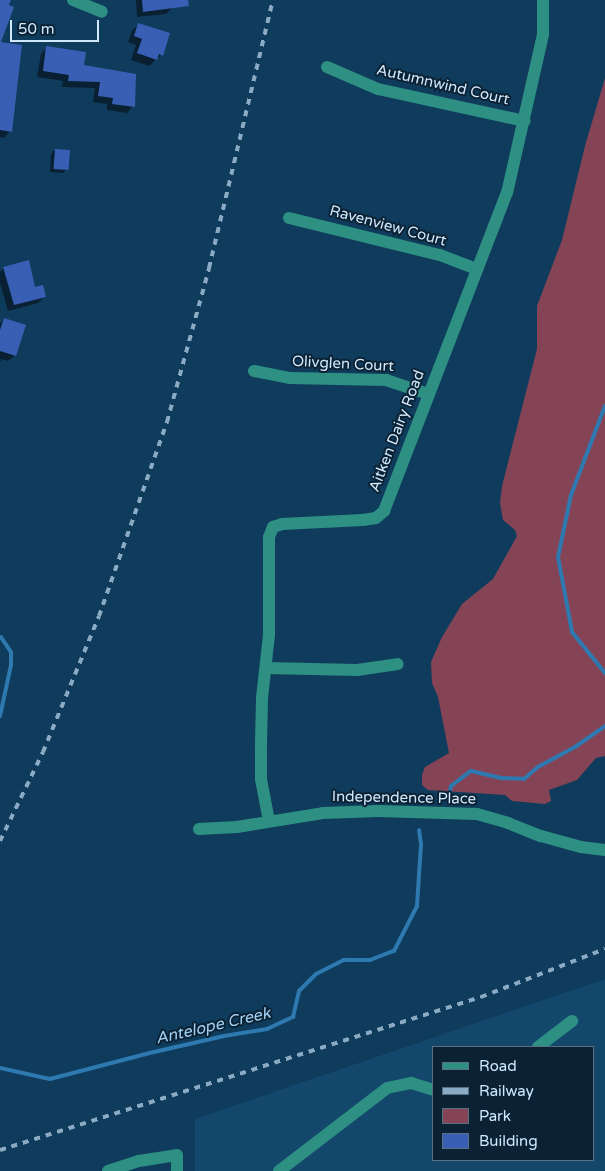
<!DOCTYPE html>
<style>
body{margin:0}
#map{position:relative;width:605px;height:1171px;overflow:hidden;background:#0f3c5c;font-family:"Varela Round",sans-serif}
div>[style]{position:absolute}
.built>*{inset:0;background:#13476b}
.green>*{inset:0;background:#854456}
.shadow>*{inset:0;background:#0007}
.stream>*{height:4px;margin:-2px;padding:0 2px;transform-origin:2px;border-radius:2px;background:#2d79b0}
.building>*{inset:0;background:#395fb4;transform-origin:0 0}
.minor>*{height:12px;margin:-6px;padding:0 6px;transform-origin:6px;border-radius:6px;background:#2e8f83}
.rail>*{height:4px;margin-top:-2px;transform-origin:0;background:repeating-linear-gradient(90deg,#8baac3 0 6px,transparent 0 12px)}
span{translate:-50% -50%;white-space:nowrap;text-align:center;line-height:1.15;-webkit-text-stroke:4px #0a2234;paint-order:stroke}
.street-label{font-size:15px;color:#d1e8fc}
.water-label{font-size:16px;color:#a4d0f4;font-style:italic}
.legend{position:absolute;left:432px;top:1046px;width:162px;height:115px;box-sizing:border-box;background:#0a2234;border:1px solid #5a7184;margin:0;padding:6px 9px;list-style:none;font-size:15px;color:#d1e8fc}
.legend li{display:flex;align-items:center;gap:10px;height:25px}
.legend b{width:25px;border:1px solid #5a7184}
.scale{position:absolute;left:10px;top:20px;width:89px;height:22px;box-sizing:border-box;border:2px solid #d1e8fc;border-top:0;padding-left:6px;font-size:15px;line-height:18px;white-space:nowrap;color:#d1e8fc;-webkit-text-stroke:4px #0a2234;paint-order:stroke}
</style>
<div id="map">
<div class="built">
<div style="clip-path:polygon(evenodd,605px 979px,605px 1171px,195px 1171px,195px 1119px,605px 979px,434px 1047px,594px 1047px,594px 1160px,434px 1160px,434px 1047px)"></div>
</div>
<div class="green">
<div style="clip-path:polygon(605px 78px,605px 756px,596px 758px,577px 780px,549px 790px,551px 801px,545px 804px,512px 801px,505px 795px,428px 790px,422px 785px,422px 775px,425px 767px,449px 753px,438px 697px,432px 683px,431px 662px,442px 637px,462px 604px,493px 579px,517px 536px,515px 530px,503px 520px,500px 503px,502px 486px,537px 349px,537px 306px,562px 240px,585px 146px)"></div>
</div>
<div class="shadow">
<div style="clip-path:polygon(171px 0,172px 8px,166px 14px,137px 17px,136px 0)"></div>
<div style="clip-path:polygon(138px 25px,161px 55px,149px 66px,131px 60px,136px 45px,128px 42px,132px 31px)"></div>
<div style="clip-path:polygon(0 43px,10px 131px,4px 138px,0 137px)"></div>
<div style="clip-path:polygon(47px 47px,83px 66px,133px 106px,127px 113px,107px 110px,107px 104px,93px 102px,95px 88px,62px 87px,63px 81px,37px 77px,41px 54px)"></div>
<div style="clip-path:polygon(55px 150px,67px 169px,63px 173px,50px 172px,51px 154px)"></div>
<div style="clip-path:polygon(4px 268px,34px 289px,44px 297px,38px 303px,8px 311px,0 283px,0 272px)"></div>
<div style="clip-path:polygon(4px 319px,15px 355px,8px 361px,1px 359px,0 363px,0 324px)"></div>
</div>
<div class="stream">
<div style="left:605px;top:406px;width:95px;rotate:110.9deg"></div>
<div style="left:571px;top:495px;width:63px;rotate:101.8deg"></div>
<div style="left:558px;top:557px;width:76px;rotate:79.4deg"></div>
<div style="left:572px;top:632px;width:53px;rotate:51.2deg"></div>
<div style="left:0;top:716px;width:52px;rotate:-77.8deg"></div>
<div style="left:11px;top:665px;width:13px;rotate:-90deg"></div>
<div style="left:11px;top:652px;width:18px;rotate:-124deg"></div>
<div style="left:450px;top:791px;width:5px;rotate:-79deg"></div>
<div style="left:451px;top:786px;width:25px;rotate:-37deg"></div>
<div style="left:471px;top:771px;width:31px;rotate:13deg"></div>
<div style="left:501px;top:778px;width:23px;rotate:2deg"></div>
<div style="left:524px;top:779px;width:18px;rotate:-41deg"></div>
<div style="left:538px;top:767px;width:42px;rotate:-28.4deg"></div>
<div style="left:575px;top:747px;width:37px;rotate:-35deg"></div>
<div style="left:0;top:1068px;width:51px;rotate:12.4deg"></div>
<div style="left:50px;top:1079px;width:107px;rotate:-14.6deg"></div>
<div style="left:154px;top:1052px;width:72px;rotate:-12.9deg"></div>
<div style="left:224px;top:1036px;width:44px;rotate:-9.2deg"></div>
<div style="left:267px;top:1029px;width:29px;rotate:-25deg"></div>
<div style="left:293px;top:1017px;width:27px;rotate:-77deg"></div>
<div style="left:299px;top:991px;width:24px;rotate:-45deg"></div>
<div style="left:316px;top:974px;width:31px;rotate:-27deg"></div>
<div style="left:344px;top:960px;width:26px"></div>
<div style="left:370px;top:960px;width:26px;rotate:-21deg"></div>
<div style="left:394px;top:951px;width:51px;rotate:-62.9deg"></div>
<div style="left:417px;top:906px;width:62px;rotate:-86.3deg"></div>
<div style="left:421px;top:844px;width:14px;rotate:-98deg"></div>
</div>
<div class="building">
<div style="clip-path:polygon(0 0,11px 0,9px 5px,14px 7px,1px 42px,22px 45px,12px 132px,0 130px)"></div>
<div style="clip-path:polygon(142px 0,188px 0,189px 6px,143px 12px)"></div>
<div style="clip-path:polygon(138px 23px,170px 33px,163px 56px,159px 54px,157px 60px,137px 53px,142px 39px,134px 36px)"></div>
<div style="clip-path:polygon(46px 46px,86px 52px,84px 65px,136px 74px,135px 107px,112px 104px,113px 98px,98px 96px,100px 82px,68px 81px,69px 75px,43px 71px)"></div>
<div style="left:55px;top:149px;width:15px;height:20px;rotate:4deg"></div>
<div style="clip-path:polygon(29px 260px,35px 287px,43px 285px,46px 297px,14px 305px,3px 267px)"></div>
<div style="clip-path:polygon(4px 318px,26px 325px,16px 356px,0 351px,0 330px)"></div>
</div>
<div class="minor">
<div style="left:73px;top:0;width:31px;rotate:22deg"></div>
<div style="left:327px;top:67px;width:56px;rotate:23.3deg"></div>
<div style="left:378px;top:89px;width:150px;rotate:12.3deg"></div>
<div style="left:289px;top:218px;width:155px;rotate:13.8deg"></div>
<div style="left:440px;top:255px;width:40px;rotate:21deg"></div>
<div style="left:254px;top:371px;width:37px;rotate:11deg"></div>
<div style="left:290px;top:378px;width:96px;rotate:1.2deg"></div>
<div style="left:386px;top:380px;width:44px;rotate:18.4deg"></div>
<div style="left:266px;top:668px;width:91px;rotate:1.3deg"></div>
<div style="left:357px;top:670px;width:41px;rotate:-8.3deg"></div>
<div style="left:269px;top:821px;width:43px;rotate:-100.8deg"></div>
<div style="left:261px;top:779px;width:36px;rotate:-90deg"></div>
<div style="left:261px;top:743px;width:45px;rotate:-88.7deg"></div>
<div style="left:262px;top:698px;width:63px;rotate:-83.7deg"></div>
<div style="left:269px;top:635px;width:98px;rotate:-90deg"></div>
<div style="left:269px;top:537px;width:11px;rotate:-68deg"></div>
<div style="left:273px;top:527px;width:9px;rotate:-18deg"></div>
<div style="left:282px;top:524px;width:81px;rotate:-2.8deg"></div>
<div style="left:363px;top:520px;width:13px;rotate:-9deg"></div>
<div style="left:376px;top:518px;width:11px;rotate:-41deg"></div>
<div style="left:384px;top:511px;width:341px;rotate:-68.9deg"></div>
<div style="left:507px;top:193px;width:163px;rotate:-77.2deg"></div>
<div style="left:543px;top:34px;width:34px;rotate:-90deg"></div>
<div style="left:199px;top:829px;width:38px;rotate:-3deg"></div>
<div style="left:237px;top:827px;width:87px;rotate:-9.2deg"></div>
<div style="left:323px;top:813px;width:55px;rotate:-2.1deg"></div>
<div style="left:378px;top:811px;width:99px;rotate:1.7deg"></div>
<div style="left:477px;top:814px;width:32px;rotate:16deg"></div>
<div style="left:508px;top:823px;width:35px;rotate:22deg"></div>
<div style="left:541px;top:836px;width:41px;rotate:15.4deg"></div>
<div style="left:581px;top:847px;width:24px;rotate:7deg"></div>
<div style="left:538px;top:1047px;width:43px;rotate:-37.4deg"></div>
<div style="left:108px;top:1171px;width:33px;rotate:-18deg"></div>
<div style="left:139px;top:1161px;width:38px;rotate:-9deg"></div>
<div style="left:177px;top:1155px;width:16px;rotate:90deg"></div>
<div style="left:279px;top:1171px;width:136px;rotate:-37.5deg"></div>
<div style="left:387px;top:1088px;width:25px;rotate:-12deg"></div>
<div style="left:411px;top:1083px;width:24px;rotate:17deg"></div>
</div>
<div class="rail">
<div style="left:0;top:841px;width:99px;rotate:-64.2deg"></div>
<div style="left:43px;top:752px;width:147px;rotate:-67.6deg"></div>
<div style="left:99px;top:616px;width:206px;rotate:-70.7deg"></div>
<div style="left:167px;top:422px;width:160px;rotate:-74.7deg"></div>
<div style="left:209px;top:268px;width:276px;rotate:-76.6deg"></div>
<div style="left:0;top:1150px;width:505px;rotate:-17.65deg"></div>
<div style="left:481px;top:997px;width:133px;rotate:-21.2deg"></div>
</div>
<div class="street-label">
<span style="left:443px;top:85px;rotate:13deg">Autumnwind Court</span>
<span style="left:388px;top:226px;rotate:15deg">Ravenview Court</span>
<span style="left:343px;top:364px;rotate:3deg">Olivglen Court</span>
<span style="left:397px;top:431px;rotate:-69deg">Aitken Dairy Road</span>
<span style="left:404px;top:798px;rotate:1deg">Independence Place</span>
</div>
<div class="water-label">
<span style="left:213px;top:1026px;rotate:-13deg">Antelope Creek</span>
</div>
<ul class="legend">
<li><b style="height:6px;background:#2e8f83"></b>Road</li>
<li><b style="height:6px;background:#8baac3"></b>Railway</li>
<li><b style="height:14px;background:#854456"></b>Park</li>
<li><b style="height:14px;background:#395fb4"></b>Building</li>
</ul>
<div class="scale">50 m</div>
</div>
